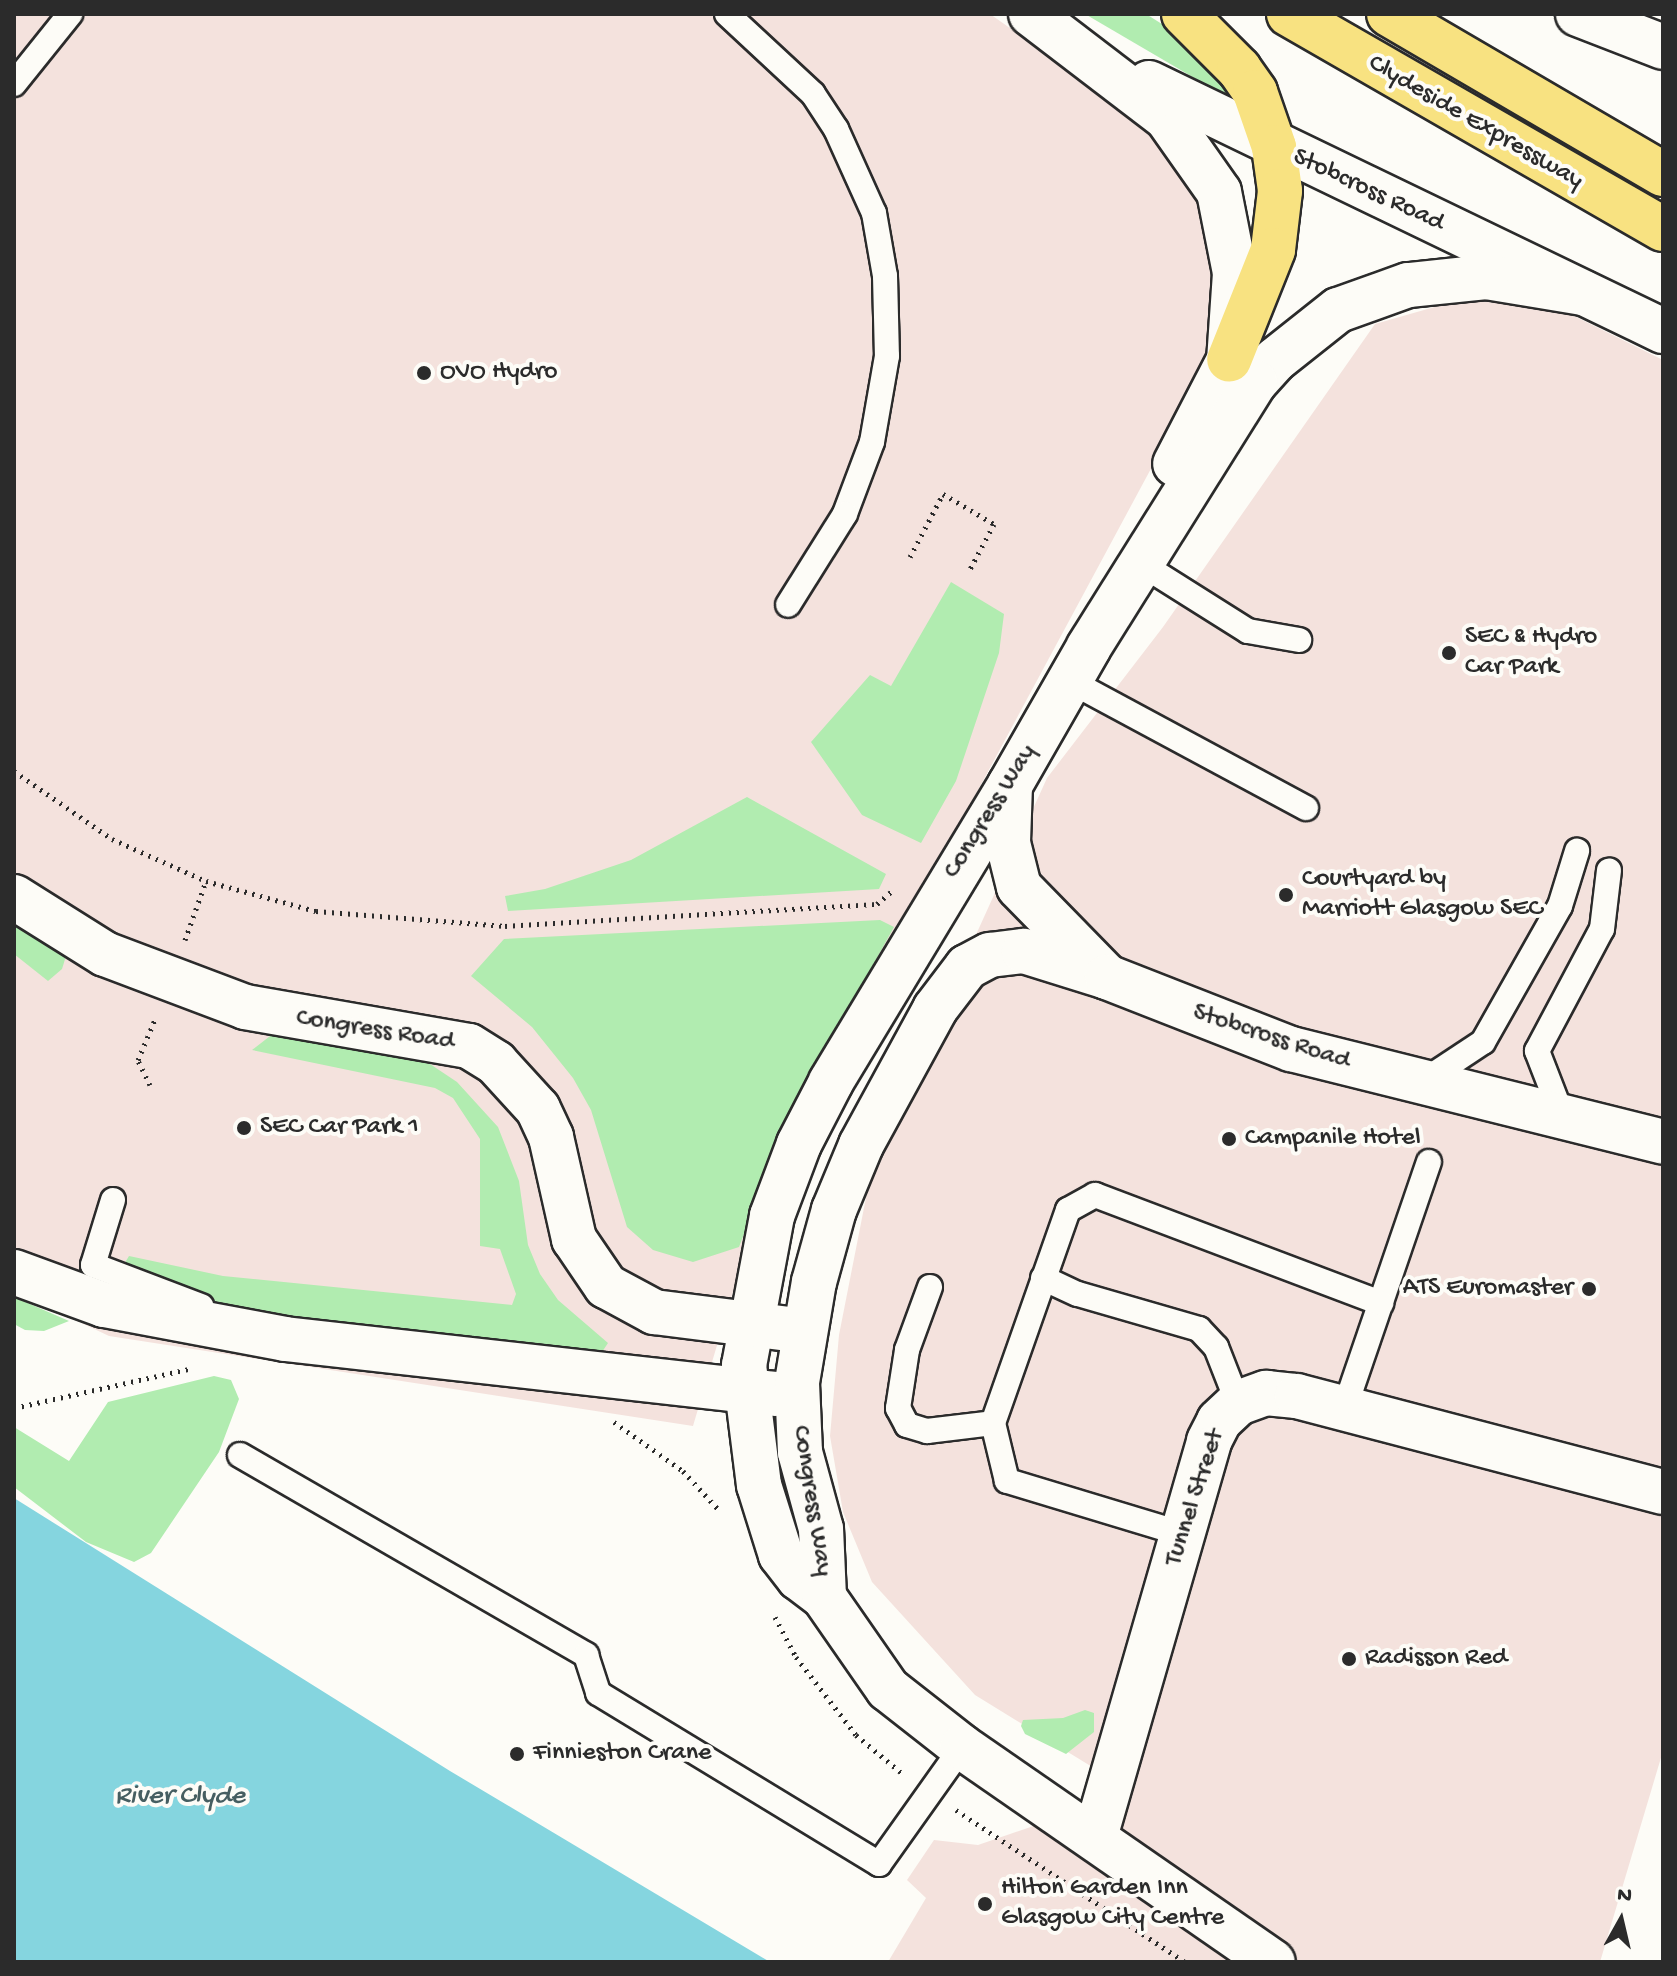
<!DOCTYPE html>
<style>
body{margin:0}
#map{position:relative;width:1677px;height:1976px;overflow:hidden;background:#fdfcf7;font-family:"Gochi Hand",sans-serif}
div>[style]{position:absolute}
.built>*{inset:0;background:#f4e2dd}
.green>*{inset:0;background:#b1ecb0}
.water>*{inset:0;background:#85d5df}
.path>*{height:5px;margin-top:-2.5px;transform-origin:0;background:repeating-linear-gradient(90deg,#2b2b2b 0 2px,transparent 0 8px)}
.roads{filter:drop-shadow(2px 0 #2b2b2b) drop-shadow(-2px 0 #2b2b2b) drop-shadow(0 2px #2b2b2b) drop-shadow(0 -2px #2b2b2b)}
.service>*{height:24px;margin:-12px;padding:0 12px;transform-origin:12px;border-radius:12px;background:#fdfcf7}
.minor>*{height:44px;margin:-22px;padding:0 22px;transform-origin:22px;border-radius:22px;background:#fdfcf7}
.tertiary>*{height:44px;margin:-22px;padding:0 22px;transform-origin:22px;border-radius:22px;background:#fdfcf7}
.primary>*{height:44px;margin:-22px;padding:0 22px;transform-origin:22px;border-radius:22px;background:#f8e281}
.dots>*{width:22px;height:22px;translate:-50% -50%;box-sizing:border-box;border:4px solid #fdfcf7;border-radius:50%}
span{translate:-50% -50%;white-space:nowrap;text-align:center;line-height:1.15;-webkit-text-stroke:8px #fdfcf7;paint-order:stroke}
.street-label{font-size:26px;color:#2b2b2b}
.poi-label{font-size:26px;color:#2b2b2b}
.left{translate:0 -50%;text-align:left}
.right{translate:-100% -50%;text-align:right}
.water-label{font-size:28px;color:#465e61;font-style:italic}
.frame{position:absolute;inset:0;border:16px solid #2b2b2b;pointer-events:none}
.north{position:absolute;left:1581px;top:1880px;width:80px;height:80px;-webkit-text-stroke:6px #fdfcf7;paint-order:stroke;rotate:8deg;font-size:22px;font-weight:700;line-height:32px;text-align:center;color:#2b2b2b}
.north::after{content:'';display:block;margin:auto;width:28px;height:36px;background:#2b2b2b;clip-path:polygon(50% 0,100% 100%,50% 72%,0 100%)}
</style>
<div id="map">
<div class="built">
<div style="clip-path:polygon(14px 14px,990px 14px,1154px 130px,1207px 214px,1215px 249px,1210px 359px,963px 818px,743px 1258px,693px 1426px,109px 1336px,14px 1291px)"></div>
<div style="clip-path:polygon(1459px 300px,1556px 307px,1663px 360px,1663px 1751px,1600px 1962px,888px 1962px,926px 1898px,907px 1880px,934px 1840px,978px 1845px,1133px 1792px,975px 1695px,872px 1582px,843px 1512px,830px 1436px,839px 1335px,873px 1162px,1047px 778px,1163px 627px,1375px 324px)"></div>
</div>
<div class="green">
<div style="clip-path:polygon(1085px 14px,1146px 14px,1197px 46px,1237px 103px)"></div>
<div style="clip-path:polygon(951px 582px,1004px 614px,999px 653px,956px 781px,921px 843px,862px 815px,811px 742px,870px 675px,891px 686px)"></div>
<div style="clip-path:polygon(747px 797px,886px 874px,879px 889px,508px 911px,505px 896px,545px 889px,631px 860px)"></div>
<div style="clip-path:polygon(880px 920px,894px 927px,788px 1119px,739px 1247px,693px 1262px,653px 1250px,627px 1227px,591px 1110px,573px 1078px,532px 1027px,471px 976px,504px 939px)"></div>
<div style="clip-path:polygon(14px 922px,66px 956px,62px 969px,48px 981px,14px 954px)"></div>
<div style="clip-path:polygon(274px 1033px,388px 1051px,430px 1064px,457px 1082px,498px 1127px,519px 1181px,528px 1245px,540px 1274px,558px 1300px,608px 1343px,600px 1355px,273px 1318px,210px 1300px,123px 1266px,129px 1256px,223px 1276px,512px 1305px,516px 1294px,500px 1249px,480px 1246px,480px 1139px,453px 1098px,435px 1088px,252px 1050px)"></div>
<div style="clip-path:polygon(14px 1297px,69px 1321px,44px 1331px,25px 1330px,14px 1324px)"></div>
<div style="clip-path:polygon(214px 1376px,231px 1380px,239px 1399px,219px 1452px,151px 1553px,134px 1562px,86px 1542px,14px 1487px,14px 1427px,69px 1461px,108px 1402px)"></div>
<div style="clip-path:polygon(1085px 1710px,1094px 1713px,1094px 1732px,1066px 1754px,1025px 1734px,1021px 1726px,1023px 1720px,1063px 1718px)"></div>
</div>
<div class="water">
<div style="clip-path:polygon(14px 1498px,450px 1771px,770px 1962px,14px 1962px)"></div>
</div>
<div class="path">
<div style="left:910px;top:557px;width:71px;rotate:-62.4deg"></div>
<div style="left:943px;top:494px;width:59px;rotate:30.5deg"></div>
<div style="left:994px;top:524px;width:55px;rotate:118deg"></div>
<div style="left:14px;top:771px;width:119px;rotate:34.8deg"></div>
<div style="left:112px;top:839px;width:103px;rotate:24.1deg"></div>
<div style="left:206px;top:881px;width:114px;rotate:15.3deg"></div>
<div style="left:316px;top:911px;width:190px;rotate:4.5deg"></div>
<div style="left:505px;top:926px;width:373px;rotate:-3.4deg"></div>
<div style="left:877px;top:904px;width:21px;rotate:-41deg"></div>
<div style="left:185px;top:940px;width:63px;rotate:-70.4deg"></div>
<div style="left:150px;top:1085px;width:28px;rotate:-116deg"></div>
<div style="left:138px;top:1060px;width:47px;rotate:-67.3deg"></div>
<div style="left:14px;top:1408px;width:183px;rotate:-12.6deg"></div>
<div style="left:614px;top:1422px;width:85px;rotate:35.4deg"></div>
<div style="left:683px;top:1471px;width:53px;rotate:47.3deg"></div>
<div style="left:775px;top:1617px;width:45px;rotate:62.3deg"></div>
<div style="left:796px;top:1657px;width:98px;rotate:52.4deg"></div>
<div style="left:856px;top:1735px;width:62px;rotate:39.8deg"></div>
<div style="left:956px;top:1810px;width:275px;rotate:33.6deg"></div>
</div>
<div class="roads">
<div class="service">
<div style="left:727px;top:14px;width:117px;rotate:42.9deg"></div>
<div style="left:813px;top:94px;width:42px;rotate:56.7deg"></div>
<div style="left:836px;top:129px;width:92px;rotate:65.7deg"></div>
<div style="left:874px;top:213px;width:64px;rotate:80.1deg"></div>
<div style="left:885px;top:276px;width:80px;rotate:88.6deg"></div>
<div style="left:887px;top:356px;width:87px;rotate:99.9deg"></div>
<div style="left:872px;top:442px;width:77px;rotate:110.6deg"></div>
<div style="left:845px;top:514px;width:107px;rotate:122.1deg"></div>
<div style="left:14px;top:84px;width:90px;rotate:-51.3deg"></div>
<div style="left:1143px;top:565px;width:124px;rotate:32.2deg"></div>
<div style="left:1248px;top:631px;width:52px;rotate:10deg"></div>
<div style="left:1070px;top:681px;width:268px;rotate:28.3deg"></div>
<div style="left:1421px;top:1083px;width:74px;rotate:-33.5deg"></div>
<div style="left:1483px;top:1042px;width:156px;rotate:-60.5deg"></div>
<div style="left:1560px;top:906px;width:58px;rotate:-72.8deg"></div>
<div style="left:1563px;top:1118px;width:72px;rotate:-111.2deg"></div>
<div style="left:1537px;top:1051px;width:138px;rotate:-62deg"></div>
<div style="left:1602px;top:929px;width:59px;rotate:-83.2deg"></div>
<div style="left:113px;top:1200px;width:68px;rotate:107.1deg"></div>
<div style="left:93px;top:1265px;width:116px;rotate:20.8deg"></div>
<div style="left:1043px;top:1278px;width:38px;rotate:25deg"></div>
<div style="left:1078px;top:1294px;width:126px;rotate:16.1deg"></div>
<div style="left:1199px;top:1329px;width:25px;rotate:47deg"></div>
<div style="left:1216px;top:1347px;width:60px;rotate:68.6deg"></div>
<div style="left:930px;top:1287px;width:67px;rotate:110.1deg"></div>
<div style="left:907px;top:1350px;width:59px;rotate:98.8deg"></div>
<div style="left:898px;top:1408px;width:19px;rotate:62deg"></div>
<div style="left:907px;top:1425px;width:21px;rotate:17deg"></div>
<div style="left:927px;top:1431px;width:66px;rotate:-6.9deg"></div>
<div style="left:1345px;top:1407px;width:259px;rotate:-71.1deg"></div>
<div style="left:240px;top:1455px;width:400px;rotate:30deg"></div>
<div style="left:586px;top:1655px;width:40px;rotate:72deg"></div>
<div style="left:598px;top:1693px;width:329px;rotate:31.3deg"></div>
<div style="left:879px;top:1864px;width:143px;rotate:-54.6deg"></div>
<div style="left:1183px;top:1534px;width:184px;rotate:-163.2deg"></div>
<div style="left:1007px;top:1481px;width:60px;rotate:-103.6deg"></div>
<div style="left:993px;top:1423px;width:226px;rotate:-70.6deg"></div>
<div style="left:1068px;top:1210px;width:31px;rotate:-29deg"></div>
<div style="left:1095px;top:1195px;width:306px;rotate:20.7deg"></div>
</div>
<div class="minor">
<div style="left:1010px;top:785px;width:347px;rotate:121.1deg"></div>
<div style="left:831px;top:1082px;width:70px;rotate:117.3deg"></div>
<div style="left:799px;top:1144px;width:77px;rotate:110.6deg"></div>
<div style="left:772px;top:1216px;width:152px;rotate:100.6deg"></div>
<div style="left:744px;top:1365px;width:121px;rotate:82.9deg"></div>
<div style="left:759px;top:1485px;width:73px;rotate:72.6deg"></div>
<div style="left:781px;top:1555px;width:29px;rotate:52deg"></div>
<div style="left:799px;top:1578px;width:31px;rotate:37deg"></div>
<div style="left:824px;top:1597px;width:112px;rotate:55.2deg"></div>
<div style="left:888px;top:1689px;width:94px;rotate:38.1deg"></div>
<div style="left:962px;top:1747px;width:378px;rotate:34.7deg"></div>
<div style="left:14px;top:897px;width:107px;rotate:32.1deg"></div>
<div style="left:105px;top:954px;width:150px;rotate:20.7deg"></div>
<div style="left:245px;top:1007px;width:227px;rotate:9.9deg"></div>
<div style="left:469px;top:1046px;width:32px;rotate:32deg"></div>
<div style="left:496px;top:1063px;width:62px;rotate:47.6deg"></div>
<div style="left:538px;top:1109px;width:31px;rotate:65deg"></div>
<div style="left:551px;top:1137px;width:105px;rotate:77.3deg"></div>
<div style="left:574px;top:1239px;width:57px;rotate:55.8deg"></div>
<div style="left:606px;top:1286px;width:55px;rotate:28.4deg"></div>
<div style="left:654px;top:1312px;width:151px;rotate:7.2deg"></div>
<div style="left:14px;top:1272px;width:96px;rotate:20.1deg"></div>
<div style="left:104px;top:1305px;width:184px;rotate:10.6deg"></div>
<div style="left:285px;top:1339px;width:493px;rotate:6.4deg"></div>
<div style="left:824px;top:1597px;width:68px;rotate:-92.5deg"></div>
<div style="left:821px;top:1529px;width:80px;rotate:-105.3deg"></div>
<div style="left:800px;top:1452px;width:70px;rotate:-92.5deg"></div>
<div style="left:797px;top:1382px;width:101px;rotate:-80.4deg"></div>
<div style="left:814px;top:1282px;width:75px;rotate:-74.5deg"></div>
<div style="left:834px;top:1210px;width:70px;rotate:-67.4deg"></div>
<div style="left:861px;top:1145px;width:155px;rotate:-61.4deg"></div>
<div style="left:935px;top:1009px;width:53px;rotate:-52.7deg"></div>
<div style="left:967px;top:967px;width:26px;rotate:-28deg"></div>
<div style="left:990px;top:955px;width:34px;rotate:-7deg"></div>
<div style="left:1024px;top:951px;width:87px;rotate:17.4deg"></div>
<div style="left:1095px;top:1837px;width:412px;rotate:-73.9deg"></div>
<div style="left:1209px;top:1441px;width:22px;rotate:-63deg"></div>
<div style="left:1219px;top:1421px;width:26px;rotate:-43deg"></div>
<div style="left:1238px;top:1403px;width:30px;rotate:-20deg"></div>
<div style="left:1266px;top:1393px;width:31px;rotate:6deg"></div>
<div style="left:1297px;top:1396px;width:378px;rotate:14.7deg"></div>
</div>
<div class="tertiary">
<div style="left:1031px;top:14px;width:171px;rotate:37.4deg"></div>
<div style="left:1167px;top:118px;width:90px;rotate:54.9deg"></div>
<div style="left:1219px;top:192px;width:83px;rotate:78.8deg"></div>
<div style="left:1235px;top:273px;width:87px;rotate:93.9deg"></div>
<div style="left:1229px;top:360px;width:117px;rotate:117.4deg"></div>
<div style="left:1578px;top:14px;width:91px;rotate:21.2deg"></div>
<div style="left:1149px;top:83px;width:571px;rotate:25.76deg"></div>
<div style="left:1583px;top:293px;width:98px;rotate:-170.6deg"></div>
<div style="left:1486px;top:277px;width:78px;rotate:174.1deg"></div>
<div style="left:1408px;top:285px;width:74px;rotate:160.3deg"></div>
<div style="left:1338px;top:310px;width:80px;rotate:141.6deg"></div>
<div style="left:1275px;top:360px;width:30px;rotate:132deg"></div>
<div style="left:1255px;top:382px;width:313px;rotate:122.1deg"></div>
<div style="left:1089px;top:647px;width:159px;rotate:119.8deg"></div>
<div style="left:1010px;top:785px;width:58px;rotate:92deg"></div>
<div style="left:1008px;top:843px;width:45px;rotate:76deg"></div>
<div style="left:1019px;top:887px;width:126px;rotate:45.6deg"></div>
<div style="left:1107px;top:977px;width:198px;rotate:21.4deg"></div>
<div style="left:1291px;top:1049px;width:383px;rotate:14deg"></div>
</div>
<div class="primary">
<div style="left:1184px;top:14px;width:78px;rotate:45deg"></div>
<div style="left:1239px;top:69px;width:28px;rotate:55deg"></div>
<div style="left:1255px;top:92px;width:58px;rotate:70.9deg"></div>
<div style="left:1274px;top:147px;width:44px;rotate:82.2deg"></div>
<div style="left:1280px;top:191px;width:59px;rotate:96.8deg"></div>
<div style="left:1273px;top:250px;width:118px;rotate:111.8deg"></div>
<div style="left:1289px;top:14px;width:431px;rotate:29.9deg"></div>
<div style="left:1389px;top:14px;width:317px;rotate:30.3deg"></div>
</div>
</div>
<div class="dots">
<div style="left:424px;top:373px;background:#2b2b2b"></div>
<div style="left:1449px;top:653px;background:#2b2b2b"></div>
<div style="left:1286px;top:895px;background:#2b2b2b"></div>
<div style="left:244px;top:1128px;background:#2b2b2b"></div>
<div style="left:1229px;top:1139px;background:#2b2b2b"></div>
<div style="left:1589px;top:1289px;background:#2b2b2b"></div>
<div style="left:1349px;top:1659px;background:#2b2b2b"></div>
<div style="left:517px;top:1754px;background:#2b2b2b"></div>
<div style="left:985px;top:1904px;background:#2b2b2b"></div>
</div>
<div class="street-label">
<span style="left:1475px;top:123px;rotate:30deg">Clydeside Expressway</span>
<span style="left:1368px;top:191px;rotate:25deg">Stobcross Road</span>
<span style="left:991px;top:812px;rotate:-58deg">Congress Way</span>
<span style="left:375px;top:1031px;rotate:9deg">Congress Road</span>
<span style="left:1271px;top:1038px;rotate:18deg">Stobcross Road</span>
<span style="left:1196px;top:1498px;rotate:-72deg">Tunnel Street</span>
<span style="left:811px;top:1501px;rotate:81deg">Congress Way</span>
</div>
<div class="poi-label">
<span class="left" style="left:440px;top:373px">OVO Hydro</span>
<span class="left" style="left:1465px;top:653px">SEC &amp; Hydro<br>Car Park</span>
<span class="left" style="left:1302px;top:895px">Courtyard by<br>Marriott Glasgow SEC</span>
<span class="left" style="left:260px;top:1128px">SEC Car Park 1</span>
<span class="left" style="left:1245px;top:1139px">Campanile Hotel</span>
<span class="right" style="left:1573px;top:1289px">ATS Euromaster</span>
<span class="left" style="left:1365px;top:1659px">Radisson Red</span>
<span class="left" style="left:533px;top:1754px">Finnieston Crane</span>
<span class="left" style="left:1001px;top:1904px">Hilton Garden Inn<br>Glasgow City Centre</span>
</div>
<div class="water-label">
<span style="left:180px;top:1797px">River Clyde</span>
</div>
<div class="frame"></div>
<div class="north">N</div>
</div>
